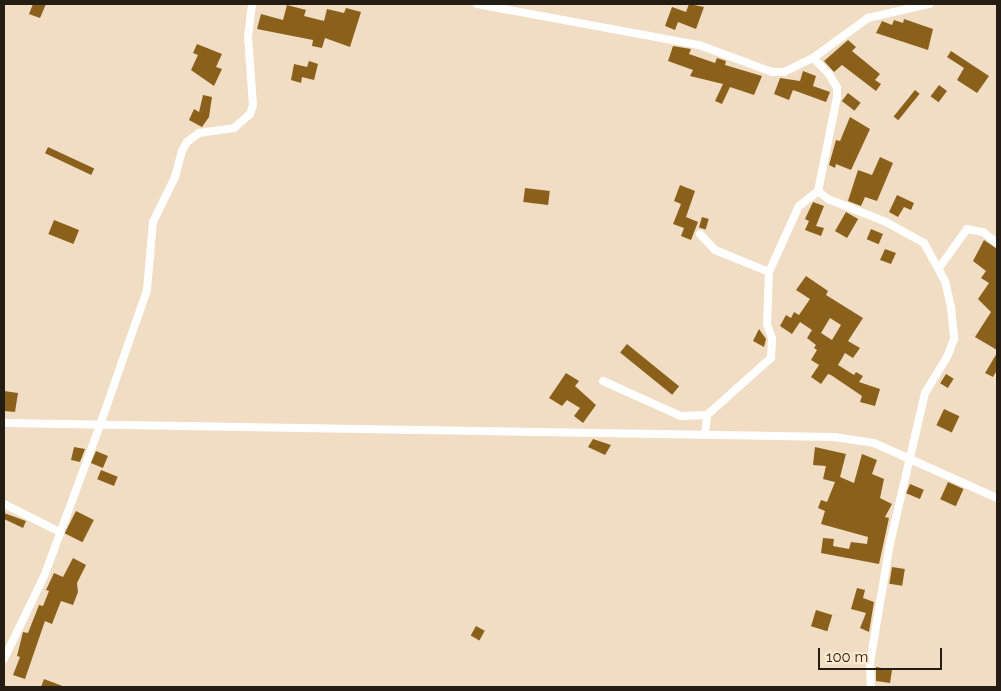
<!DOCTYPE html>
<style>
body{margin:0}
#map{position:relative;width:1001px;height:691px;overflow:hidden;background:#f0ddc3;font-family:Raleway,sans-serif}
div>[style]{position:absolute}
.building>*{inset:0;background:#8a601b;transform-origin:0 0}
.minor>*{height:8px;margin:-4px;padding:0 4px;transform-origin:4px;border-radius:4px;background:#fff}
span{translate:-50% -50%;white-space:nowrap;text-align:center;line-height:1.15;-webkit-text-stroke:5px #feead0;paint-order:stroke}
.frame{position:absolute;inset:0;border:5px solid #241d14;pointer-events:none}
.scale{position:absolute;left:818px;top:648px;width:124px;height:22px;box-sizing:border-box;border:2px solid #241d14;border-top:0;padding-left:6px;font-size:15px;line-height:18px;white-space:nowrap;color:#241d14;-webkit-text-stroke:4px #feead0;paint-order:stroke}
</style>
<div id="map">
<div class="building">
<div style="clip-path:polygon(33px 4px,46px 4px,40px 18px,29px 14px)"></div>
<div style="clip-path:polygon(689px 4px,704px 7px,696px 29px,678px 22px,675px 30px,665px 26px,672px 7px,686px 12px)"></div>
<div style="clip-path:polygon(287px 5px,306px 10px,304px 16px,324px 21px,327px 9px,344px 13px,346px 8px,361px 12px,350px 47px,325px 38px,322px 48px,312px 46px,313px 40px,257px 29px,261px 14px,283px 20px)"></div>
<div style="clip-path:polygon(904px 19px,933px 29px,928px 50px,876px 33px,882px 21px,892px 25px,894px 20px,903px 23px)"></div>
<div style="clip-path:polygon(848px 40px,856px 47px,852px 51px,880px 74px,875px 80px,881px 84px,876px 91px,842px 65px,834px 72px,824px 61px)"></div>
<div style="clip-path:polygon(197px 44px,222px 54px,216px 67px,222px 69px,214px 86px,191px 70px,198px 55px,193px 53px)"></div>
<div style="clip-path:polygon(673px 46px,691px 49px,689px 54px,715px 63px,717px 58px,726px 61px,725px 65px,762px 76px,754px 95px,730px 87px,722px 104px,715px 101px,723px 84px,690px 76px,693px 70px,668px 61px)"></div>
<div style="clip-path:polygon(951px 51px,989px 76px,977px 93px,957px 80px,964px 68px,947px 57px)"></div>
<div style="clip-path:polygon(309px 61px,318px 64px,314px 80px,302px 77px,301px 83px,291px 80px,294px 64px,307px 67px)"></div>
<div style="clip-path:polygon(803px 71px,816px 76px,813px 86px,830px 92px,826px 102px,793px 90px,789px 100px,774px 94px,780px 78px,800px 81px)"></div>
<div style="left:939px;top:85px;width:10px;height:14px;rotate:37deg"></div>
<div style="left:915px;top:90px;width:6px;height:34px;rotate:39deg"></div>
<div style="left:848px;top:93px;width:16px;height:10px;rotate:38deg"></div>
<div style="clip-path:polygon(203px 95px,212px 97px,209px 117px,202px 127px,189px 120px,194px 109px,199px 112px)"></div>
<div style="clip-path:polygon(850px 117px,870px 129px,851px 170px,836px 164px,835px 168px,829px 165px,836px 140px,840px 141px)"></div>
<div style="left:48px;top:147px;width:51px;height:7px;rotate:25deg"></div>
<div style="clip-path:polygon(880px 157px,893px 163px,877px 201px,865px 197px,861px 206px,848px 201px,858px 170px,872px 175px)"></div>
<div style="clip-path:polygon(680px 185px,695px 191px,686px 217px,698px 222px,691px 240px,681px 236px,684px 228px,673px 224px,681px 204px,674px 201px)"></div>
<div style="left:525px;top:188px;width:25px;height:14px;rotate:7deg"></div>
<div style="clip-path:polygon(897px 195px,914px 203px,911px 210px,904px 207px,898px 217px,889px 212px)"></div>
<div style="clip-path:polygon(813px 202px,824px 206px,816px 226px,824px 228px,821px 236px,805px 230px,809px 221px,805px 219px)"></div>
<div style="left:846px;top:212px;width:14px;height:22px;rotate:30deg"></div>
<div style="left:702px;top:217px;width:7px;height:11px;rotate:16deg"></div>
<div style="left:54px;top:220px;width:27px;height:15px;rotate:22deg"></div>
<div style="left:871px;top:229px;width:13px;height:11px;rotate:23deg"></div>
<div style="clip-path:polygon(984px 240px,997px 249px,997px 350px,975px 337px,991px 312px,978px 299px,989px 283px,981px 278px,986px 271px,973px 261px)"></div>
<div style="clip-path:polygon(885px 249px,896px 253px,891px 264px,880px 260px)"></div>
<div style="clip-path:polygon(evenodd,806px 276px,828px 291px,826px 295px,863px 318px,848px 341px,860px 348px,853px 358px,845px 353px,838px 365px,854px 375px,856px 372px,863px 376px,859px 382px,880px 389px,875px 406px,860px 402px,862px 396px,831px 375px,828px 374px,821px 384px,811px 377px,819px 365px,811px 360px,817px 350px,814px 348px,816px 345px,807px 338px,812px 330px,800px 322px,792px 334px,780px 326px,786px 315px,791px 318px,794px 312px,799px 315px,810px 299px,796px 290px,806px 276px,830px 318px,841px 325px,832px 340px,821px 333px,830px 318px)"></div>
<div style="clip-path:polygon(759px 329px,766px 339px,764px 347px,753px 341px)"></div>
<div style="left:627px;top:344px;width:67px;height:11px;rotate:39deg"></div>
<div style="clip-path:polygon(997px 353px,997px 370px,993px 377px,985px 373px)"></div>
<div style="clip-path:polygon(566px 373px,579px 381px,575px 386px,596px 405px,583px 423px,574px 416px,580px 408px,567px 400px,562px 406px,549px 398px)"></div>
<div style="left:946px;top:374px;width:9px;height:11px;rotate:32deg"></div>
<div style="clip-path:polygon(4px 391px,18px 393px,15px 412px,4px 411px)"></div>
<div style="left:944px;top:409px;width:17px;height:18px;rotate:25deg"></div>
<div style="clip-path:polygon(593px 439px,611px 445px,605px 455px,588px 447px)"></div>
<div style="clip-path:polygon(74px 447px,85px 449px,80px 462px,71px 460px)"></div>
<div style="clip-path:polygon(815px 447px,846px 454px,840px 477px,854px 483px,862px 454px,877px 460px,872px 474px,884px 479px,880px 498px,892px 504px,885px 517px,889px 518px,879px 564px,821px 553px,823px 538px,834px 539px,833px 546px,849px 549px,851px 542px,867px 544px,868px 537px,821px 524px,825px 511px,818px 508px,821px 500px,827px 502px,835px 482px,823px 479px,826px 466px,813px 465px)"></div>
<div style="left:96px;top:451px;width:13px;height:13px;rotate:23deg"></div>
<div style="left:101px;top:470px;width:18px;height:10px;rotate:22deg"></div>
<div style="left:948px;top:482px;width:17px;height:19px;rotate:24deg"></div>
<div style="left:910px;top:484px;width:15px;height:10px;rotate:23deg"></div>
<div style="left:76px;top:511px;width:20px;height:25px;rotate:27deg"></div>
<div style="clip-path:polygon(4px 513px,26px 521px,23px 528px,4px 519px)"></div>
<div style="clip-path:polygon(73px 558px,86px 565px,77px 583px,78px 592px,73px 605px,61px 601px,52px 624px,45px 621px,25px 679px,13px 675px,20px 657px,17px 656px,23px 632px,28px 633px,39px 605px,43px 606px,49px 591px,46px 590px,54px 573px,63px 577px)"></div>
<div style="left:892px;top:567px;width:13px;height:17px;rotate:9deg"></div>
<div style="clip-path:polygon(857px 588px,865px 590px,863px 598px,874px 602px,869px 632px,860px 628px,866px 613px,851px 609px)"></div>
<div style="left:816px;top:610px;width:17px;height:17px;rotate:17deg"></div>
<div style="left:476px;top:626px;width:10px;height:11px;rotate:29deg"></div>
<div style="clip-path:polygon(876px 667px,892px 670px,890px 683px,876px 681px)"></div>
<div style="clip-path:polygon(44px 679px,65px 687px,41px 687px)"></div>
</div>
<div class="minor">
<div style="left:477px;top:4px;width:226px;rotate:10.5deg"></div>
<div style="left:699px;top:45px;width:78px;rotate:20.3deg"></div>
<div style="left:772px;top:72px;width:12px"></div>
<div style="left:784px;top:72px;width:32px;rotate:-26deg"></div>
<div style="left:813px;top:58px;width:68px;rotate:-36deg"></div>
<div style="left:868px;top:18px;width:63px;rotate:-12.9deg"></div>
<div style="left:813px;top:58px;width:23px;rotate:45deg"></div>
<div style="left:829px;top:74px;width:16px;rotate:60deg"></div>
<div style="left:837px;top:88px;width:9px;rotate:90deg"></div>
<div style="left:837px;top:97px;width:96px;rotate:101.4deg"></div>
<div style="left:818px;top:191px;width:13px;rotate:39deg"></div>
<div style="left:828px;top:199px;width:62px;rotate:21.6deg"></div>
<div style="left:886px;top:222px;width:43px;rotate:28.9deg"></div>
<div style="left:924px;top:243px;width:43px;rotate:61.1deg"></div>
<div style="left:945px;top:281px;width:28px;rotate:77deg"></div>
<div style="left:951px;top:308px;width:31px;rotate:84deg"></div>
<div style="left:954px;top:339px;width:19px;rotate:111deg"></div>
<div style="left:947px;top:357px;width:42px;rotate:121.4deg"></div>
<div style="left:925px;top:393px;width:154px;rotate:103.1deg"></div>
<div style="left:890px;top:543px;width:122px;rotate:99.5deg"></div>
<div style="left:870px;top:663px;width:24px;rotate:88deg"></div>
<div style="left:700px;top:234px;width:22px;rotate:47deg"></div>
<div style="left:715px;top:250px;width:58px;rotate:22.2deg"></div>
<div style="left:939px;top:268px;width:48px;rotate:-54.3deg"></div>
<div style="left:967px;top:229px;width:16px;rotate:11deg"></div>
<div style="left:983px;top:232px;width:18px;rotate:38deg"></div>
<div style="left:603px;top:381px;width:85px;rotate:24.2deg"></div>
<div style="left:681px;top:416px;width:26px;rotate:-2deg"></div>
<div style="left:4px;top:423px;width:830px;rotate:0.97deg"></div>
<div style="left:834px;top:437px;width:40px;rotate:8.5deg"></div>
<div style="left:874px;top:443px;width:135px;rotate:24.1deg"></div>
<div style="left:705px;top:435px;width:20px;rotate:-84deg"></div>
<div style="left:707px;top:415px;width:86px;rotate:-41.7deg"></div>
<div style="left:771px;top:358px;width:20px;rotate:-87deg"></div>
<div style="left:772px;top:338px;width:15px;rotate:-110deg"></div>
<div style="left:767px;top:324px;width:52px;rotate:-87.8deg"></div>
<div style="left:769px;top:272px;width:72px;rotate:-65.6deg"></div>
<div style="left:799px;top:206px;width:24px;rotate:-38deg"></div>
<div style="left:4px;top:504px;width:63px;rotate:26.6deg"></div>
<div style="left:4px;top:659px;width:94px;rotate:-64.2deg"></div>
<div style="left:45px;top:574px;width:159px;rotate:-69.7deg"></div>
<div style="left:100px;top:425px;width:143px;rotate:-70.8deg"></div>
<div style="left:147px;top:290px;width:68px;rotate:-85deg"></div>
<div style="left:153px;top:222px;width:50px;rotate:-63.9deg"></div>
<div style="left:175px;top:177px;width:27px;rotate:-75deg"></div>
<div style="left:182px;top:151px;width:10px;rotate:-61deg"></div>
<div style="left:187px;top:142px;width:15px;rotate:-37deg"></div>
<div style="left:199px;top:133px;width:35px;rotate:-8deg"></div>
<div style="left:234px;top:128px;width:21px;rotate:-41deg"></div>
<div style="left:250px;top:114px;width:9px;rotate:-72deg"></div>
<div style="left:253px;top:105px;width:68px;rotate:-94.2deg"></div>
<div style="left:248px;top:37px;width:33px;rotate:-83deg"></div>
</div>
<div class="frame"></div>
<div class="scale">100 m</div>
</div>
